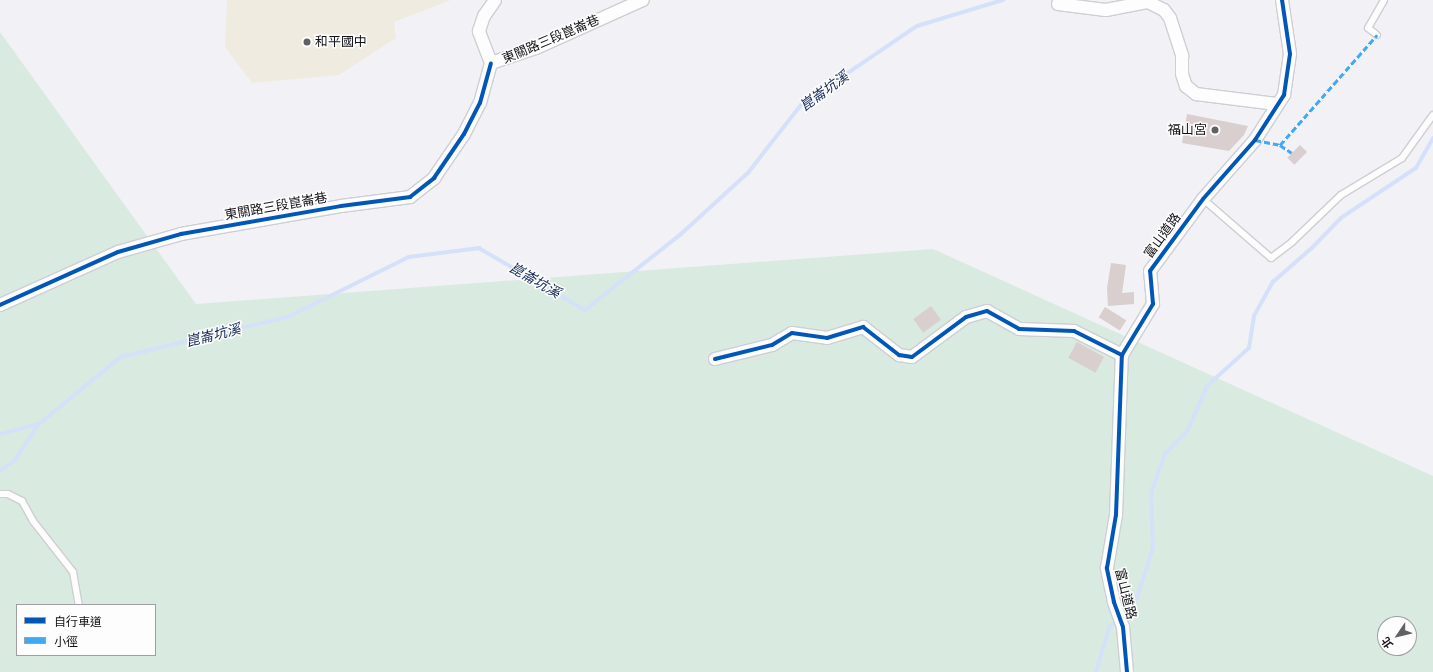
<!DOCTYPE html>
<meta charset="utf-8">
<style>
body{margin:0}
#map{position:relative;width:1433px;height:672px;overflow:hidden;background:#f2f1f6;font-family:"DejaVu Sans","Noto Sans TC",sans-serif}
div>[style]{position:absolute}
.education>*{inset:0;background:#f0ebe1}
.green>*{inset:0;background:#d9eae1}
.stream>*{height:3.5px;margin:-1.75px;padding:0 1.75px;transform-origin:1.75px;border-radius:1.75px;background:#d5e1f9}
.building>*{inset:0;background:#d8cfce;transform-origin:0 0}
.roads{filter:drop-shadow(1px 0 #cfced2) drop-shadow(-1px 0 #cfced2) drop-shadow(0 1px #cfced2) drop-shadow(0 -1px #cfced2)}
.lane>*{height:6px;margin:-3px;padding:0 3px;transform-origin:3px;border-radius:3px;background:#fdfdfe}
.street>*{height:12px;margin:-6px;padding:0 6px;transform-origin:6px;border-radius:6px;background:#fdfdfe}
.quiet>*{height:3px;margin-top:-1.5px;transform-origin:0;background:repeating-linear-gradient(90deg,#3fa9f5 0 6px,transparent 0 9px)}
.cycleway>*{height:4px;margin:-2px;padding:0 2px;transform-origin:2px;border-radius:2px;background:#0057b8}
.dots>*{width:11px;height:11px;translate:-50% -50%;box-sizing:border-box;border:2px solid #fdfdfd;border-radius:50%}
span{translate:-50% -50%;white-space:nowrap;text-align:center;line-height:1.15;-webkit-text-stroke:3px #fdfdfd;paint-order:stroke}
.street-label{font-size:13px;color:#131216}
.poi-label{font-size:13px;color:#131216}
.left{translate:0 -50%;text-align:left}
.right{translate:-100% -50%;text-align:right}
.water-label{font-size:14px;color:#122655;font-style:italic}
.legend{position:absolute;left:16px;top:604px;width:140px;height:52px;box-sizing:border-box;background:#fdfdfd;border:1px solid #9f9fa1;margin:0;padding:5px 7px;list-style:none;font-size:12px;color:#131216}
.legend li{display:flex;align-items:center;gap:8px;height:20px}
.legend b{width:20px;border:1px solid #9f9fa1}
.north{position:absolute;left:1377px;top:616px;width:40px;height:40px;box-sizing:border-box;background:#fdfdfd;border:1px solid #9f9fa1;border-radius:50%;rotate:235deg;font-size:11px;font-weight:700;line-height:16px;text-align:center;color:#131216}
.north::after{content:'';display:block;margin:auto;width:14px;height:18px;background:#616064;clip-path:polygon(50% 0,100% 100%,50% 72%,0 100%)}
</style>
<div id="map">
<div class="education">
<div style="clip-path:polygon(227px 0,451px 0,394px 22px,396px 38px,339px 75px,252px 83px,225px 47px)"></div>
</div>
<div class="green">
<div style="clip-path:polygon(evenodd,0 32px,196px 304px,933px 249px,1433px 476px,1433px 672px,0 672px,0 32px,17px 605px,155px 605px,155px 655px,17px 655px,17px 605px,0 32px,1385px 624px,1409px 624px,1409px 648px,1385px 648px,1385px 624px)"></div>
</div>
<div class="stream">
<div style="left:0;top:434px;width:40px;rotate:-14.4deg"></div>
<div style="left:39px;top:424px;width:106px;rotate:-39.3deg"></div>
<div style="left:121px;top:357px;width:172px;rotate:-13.5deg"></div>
<div style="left:288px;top:317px;width:135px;rotate:-26.4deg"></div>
<div style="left:409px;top:257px;width:71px;rotate:-7.3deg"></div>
<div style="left:479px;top:248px;width:123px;rotate:30.3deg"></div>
<div style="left:585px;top:310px;width:121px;rotate:-38.3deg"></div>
<div style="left:680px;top:235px;width:92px;rotate:-42.4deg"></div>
<div style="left:748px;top:173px;width:86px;rotate:-52.1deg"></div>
<div style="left:801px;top:105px;width:140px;rotate:-34.3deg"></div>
<div style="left:917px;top:26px;width:90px;rotate:-16.8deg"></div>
<div style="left:0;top:471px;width:19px;rotate:-36deg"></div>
<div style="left:15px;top:460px;width:43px;rotate:-56.3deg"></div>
<div style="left:1122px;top:614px;width:22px;rotate:-47deg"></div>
<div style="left:1137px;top:598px;width:52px;rotate:-72.3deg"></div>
<div style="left:1153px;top:548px;width:55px;rotate:-92.1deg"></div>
<div style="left:1151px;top:493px;width:41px;rotate:-70.3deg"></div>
<div style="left:1165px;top:454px;width:33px;rotate:-46deg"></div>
<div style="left:1188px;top:430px;width:48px;rotate:-66.6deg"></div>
<div style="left:1207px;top:386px;width:57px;rotate:-42.1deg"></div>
<div style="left:1249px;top:348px;width:32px;rotate:-81deg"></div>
<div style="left:1254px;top:316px;width:39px;rotate:-61deg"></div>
<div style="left:1273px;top:282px;width:53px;rotate:-41.2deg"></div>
<div style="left:1313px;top:247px;width:40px;rotate:-46deg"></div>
<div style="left:1341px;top:218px;width:90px;rotate:-33.7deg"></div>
<div style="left:1416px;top:168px;width:34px;rotate:-60deg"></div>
<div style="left:1096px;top:672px;width:46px;rotate:-73.5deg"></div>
<div style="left:1109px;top:628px;width:13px;rotate:-45deg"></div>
</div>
<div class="building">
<div style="clip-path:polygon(1187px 114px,1248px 126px,1244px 135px,1229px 151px,1182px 143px)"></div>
<div style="left:1300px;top:145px;width:10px;height:18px;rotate:45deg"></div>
<div style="clip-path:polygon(1111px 263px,1126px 265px,1122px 293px,1134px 292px,1134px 304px,1108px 306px,1107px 288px)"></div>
<div style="left:931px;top:306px;width:17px;height:22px;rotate:54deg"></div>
<div style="left:1105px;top:307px;width:25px;height:12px;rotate:32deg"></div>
<div style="left:1077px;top:342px;width:31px;height:18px;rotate:29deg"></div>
</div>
<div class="roads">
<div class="lane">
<div style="left:1377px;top:35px;width:11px;rotate:-142deg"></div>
<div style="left:1368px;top:28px;width:32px;rotate:-60deg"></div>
<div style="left:1203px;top:199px;width:90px;rotate:40.9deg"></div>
<div style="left:1271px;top:258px;width:26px;rotate:-37deg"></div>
<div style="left:1292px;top:242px;width:68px;rotate:-43.8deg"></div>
<div style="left:1341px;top:195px;width:71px;rotate:-31.2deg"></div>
<div style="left:1402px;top:158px;width:53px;rotate:-54.2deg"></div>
<div style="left:0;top:494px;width:8px"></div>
<div style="left:8px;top:494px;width:16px;rotate:27deg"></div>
<div style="left:22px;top:501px;width:23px;rotate:61deg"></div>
<div style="left:33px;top:521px;width:65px;rotate:51.9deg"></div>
<div style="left:73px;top:572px;width:34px;rotate:80deg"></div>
</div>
<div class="street">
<div style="left:1058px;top:4px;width:48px;rotate:7.1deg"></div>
<div style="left:1106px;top:10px;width:43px;rotate:-10.8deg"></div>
<div style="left:1148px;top:2px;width:18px;rotate:27deg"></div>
<div style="left:1164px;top:10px;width:10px;rotate:53deg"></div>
<div style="left:1170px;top:18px;width:40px;rotate:72deg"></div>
<div style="left:1182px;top:56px;width:18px;rotate:90deg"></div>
<div style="left:1182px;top:74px;width:13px;rotate:72deg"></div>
<div style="left:1186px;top:86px;width:13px;rotate:39deg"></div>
<div style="left:1196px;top:94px;width:81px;rotate:7.1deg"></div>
<div style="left:491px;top:63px;width:47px;rotate:-18.4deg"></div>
<div style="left:536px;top:48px;width:117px;rotate:-24.2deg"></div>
<div style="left:491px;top:63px;width:34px;rotate:-111deg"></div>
<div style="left:479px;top:31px;width:16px;rotate:-72deg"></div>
<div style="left:484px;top:16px;width:19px;rotate:-55deg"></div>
<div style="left:0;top:305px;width:129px;rotate:-24.2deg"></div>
<div style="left:118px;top:252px;width:66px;rotate:-15.9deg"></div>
<div style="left:181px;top:234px;width:162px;rotate:-9.9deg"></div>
<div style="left:341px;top:206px;width:70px;rotate:-7.4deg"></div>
<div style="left:410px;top:197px;width:31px;rotate:-38deg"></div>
<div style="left:434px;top:178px;width:53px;rotate:-55.7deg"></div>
<div style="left:464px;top:134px;width:35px;rotate:-63deg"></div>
<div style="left:480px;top:103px;width:41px;rotate:-74.6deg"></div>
<div style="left:715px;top:359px;width:59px;rotate:-13.8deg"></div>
<div style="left:772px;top:345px;width:23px;rotate:-31deg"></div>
<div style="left:792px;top:333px;width:35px;rotate:8deg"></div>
<div style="left:827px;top:338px;width:38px;rotate:-17deg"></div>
<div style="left:863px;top:327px;width:46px;rotate:37.9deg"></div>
<div style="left:899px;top:355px;width:13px;rotate:9deg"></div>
<div style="left:912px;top:357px;width:67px;rotate:-36.5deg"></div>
<div style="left:966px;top:317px;width:22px;rotate:-16deg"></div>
<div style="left:987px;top:311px;width:37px;rotate:29deg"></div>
<div style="left:1019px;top:329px;width:55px;rotate:2.1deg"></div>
<div style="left:1074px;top:331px;width:54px;rotate:26.6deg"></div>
<div style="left:1127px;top:672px;width:45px;rotate:-95.1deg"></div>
<div style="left:1123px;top:627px;width:27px;rotate:-110deg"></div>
<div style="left:1114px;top:602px;width:35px;rotate:-102deg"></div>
<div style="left:1107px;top:568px;width:54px;rotate:-80.4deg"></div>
<div style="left:1116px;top:515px;width:160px;rotate:-87.9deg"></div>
<div style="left:1122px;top:355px;width:60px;rotate:-58.7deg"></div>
<div style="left:1153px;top:304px;width:33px;rotate:-95deg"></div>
<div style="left:1150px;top:271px;width:89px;rotate:-53.6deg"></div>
<div style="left:1203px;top:199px;width:79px;rotate:-48.6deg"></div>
<div style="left:1255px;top:140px;width:54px;rotate:-57.2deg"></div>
<div style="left:1284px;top:95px;width:41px;rotate:-81.7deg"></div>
<div style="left:1290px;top:54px;width:55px;rotate:-98.4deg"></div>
</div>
</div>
<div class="quiet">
<div style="left:1255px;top:140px;width:25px;rotate:11deg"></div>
<div style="left:1280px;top:145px;width:14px;rotate:34deg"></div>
<div style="left:1280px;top:145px;width:147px;rotate:-48.6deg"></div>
</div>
<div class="cycleway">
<div style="left:0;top:305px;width:129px;rotate:-24.2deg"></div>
<div style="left:118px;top:252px;width:66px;rotate:-15.9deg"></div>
<div style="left:181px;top:234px;width:162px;rotate:-9.9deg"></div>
<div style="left:341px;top:206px;width:70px;rotate:-7.4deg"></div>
<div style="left:410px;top:197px;width:31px;rotate:-38deg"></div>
<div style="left:434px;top:178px;width:53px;rotate:-55.7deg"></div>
<div style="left:464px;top:134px;width:35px;rotate:-63deg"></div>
<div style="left:480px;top:103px;width:41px;rotate:-74.6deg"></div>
<div style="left:715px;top:359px;width:59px;rotate:-13.8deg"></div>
<div style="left:772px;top:345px;width:23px;rotate:-31deg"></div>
<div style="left:792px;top:333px;width:35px;rotate:8deg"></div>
<div style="left:827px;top:338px;width:38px;rotate:-17deg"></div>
<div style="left:863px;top:327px;width:46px;rotate:37.9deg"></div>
<div style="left:899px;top:355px;width:13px;rotate:9deg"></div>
<div style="left:912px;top:357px;width:67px;rotate:-36.5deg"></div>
<div style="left:966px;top:317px;width:22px;rotate:-16deg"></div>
<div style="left:987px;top:311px;width:37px;rotate:29deg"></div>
<div style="left:1019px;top:329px;width:55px;rotate:2.1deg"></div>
<div style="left:1074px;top:331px;width:54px;rotate:26.6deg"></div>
<div style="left:1127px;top:672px;width:45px;rotate:-95.1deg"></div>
<div style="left:1123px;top:627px;width:27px;rotate:-110deg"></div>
<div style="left:1114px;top:602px;width:35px;rotate:-102deg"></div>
<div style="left:1107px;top:568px;width:54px;rotate:-80.4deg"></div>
<div style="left:1116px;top:515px;width:160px;rotate:-87.9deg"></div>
<div style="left:1122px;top:355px;width:60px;rotate:-58.7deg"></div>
<div style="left:1153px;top:304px;width:33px;rotate:-95deg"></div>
<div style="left:1150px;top:271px;width:89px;rotate:-53.6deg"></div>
<div style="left:1203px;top:199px;width:79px;rotate:-48.6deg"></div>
<div style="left:1255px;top:140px;width:54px;rotate:-57.2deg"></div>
<div style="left:1284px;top:95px;width:41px;rotate:-81.7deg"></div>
<div style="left:1290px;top:54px;width:55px;rotate:-98.4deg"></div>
</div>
<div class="dots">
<div style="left:307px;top:42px;background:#616064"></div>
<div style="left:1215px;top:130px;background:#616064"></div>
</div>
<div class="street-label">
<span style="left:551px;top:40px;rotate:-23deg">東關路三段崑崙巷</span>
<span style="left:276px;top:207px;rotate:-10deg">東關路三段崑崙巷</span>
<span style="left:1163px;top:236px;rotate:-54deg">富山道路</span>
<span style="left:1125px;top:594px;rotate:76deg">富山道路</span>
</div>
<div class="poi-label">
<span class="left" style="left:315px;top:42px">和平國中</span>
<span class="right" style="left:1207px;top:130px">福山宮</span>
</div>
<div class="water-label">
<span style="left:824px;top:91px;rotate:-36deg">崑崙坑溪</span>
<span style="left:535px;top:280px;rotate:30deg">崑崙坑溪</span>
<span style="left:213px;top:335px;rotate:-14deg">崑崙坑溪</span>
</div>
<ul class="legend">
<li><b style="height:5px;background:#0057b8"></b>自行車道</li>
<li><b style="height:5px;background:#3fa9f5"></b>小徑</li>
</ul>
<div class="north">北</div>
</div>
